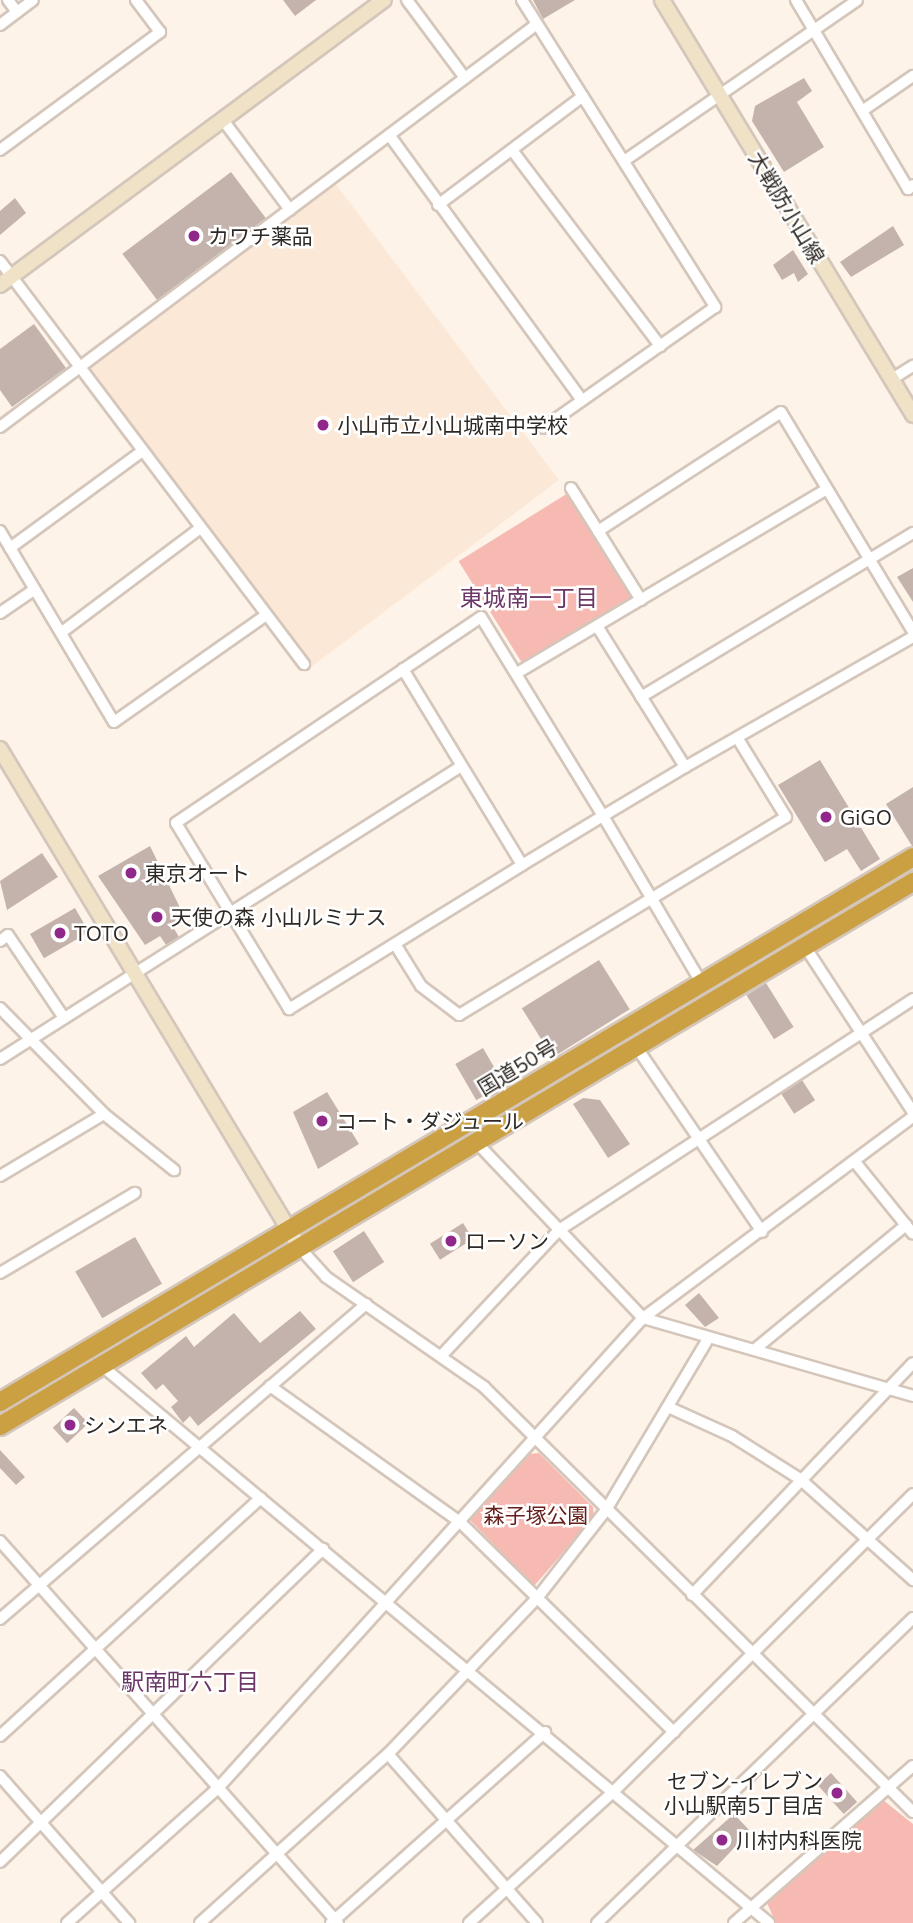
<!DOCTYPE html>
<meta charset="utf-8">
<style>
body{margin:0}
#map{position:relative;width:913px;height:1923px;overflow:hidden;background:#fef3e9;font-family:Mulish,"Noto Sans JP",sans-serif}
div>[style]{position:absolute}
.built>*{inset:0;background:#fce8d6;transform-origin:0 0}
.green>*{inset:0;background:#f6bab2;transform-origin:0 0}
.building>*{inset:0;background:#c4b3ac;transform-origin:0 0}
.roads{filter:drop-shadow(2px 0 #d4c6ba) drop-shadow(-2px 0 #d4c6ba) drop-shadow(0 2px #d4c6ba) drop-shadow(0 -2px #d4c6ba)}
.street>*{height:10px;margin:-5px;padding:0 5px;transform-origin:5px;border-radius:5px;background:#fff}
.secondary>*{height:14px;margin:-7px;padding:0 7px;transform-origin:7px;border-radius:7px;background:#efe2c7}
.highway>*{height:18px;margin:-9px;padding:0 9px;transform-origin:9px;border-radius:9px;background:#caa043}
.dots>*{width:19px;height:19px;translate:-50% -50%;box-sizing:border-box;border:4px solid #fff;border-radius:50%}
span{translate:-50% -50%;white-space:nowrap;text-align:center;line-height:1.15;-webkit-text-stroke:5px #fff;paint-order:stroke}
.street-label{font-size:21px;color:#2e2924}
.poi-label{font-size:21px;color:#2e2924}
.left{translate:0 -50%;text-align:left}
.right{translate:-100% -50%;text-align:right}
.park-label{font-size:21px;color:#66201c}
.neighbourhood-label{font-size:23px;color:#6b3767}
</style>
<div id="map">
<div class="built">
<div style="left:335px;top:183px;width:372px;height:310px;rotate:53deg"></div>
</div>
<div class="green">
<div style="left:568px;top:493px;width:123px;height:129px;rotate:58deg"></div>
<div style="clip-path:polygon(539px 1453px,593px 1507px,594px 1517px,534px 1586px,469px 1519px,529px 1454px)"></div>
<div style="clip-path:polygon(883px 1800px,913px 1824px,913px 1923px,776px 1923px,767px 1903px)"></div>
</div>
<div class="building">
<div style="clip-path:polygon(283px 0,316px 0,295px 16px)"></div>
<div style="clip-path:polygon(533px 0,575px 0,543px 19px)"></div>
<div style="clip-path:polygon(804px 78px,812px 91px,797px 102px,824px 147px,784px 172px,752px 121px,755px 106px)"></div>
<div style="left:231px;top:172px;width:58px;height:136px;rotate:53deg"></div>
<div style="clip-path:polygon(15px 198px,26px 213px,0 235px,0 211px)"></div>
<div style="clip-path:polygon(893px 226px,904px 245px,851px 277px,840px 262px)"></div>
<div style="clip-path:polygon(793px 250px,808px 274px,798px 282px,794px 273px,782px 280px,773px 265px)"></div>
<div style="clip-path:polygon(34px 324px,66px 368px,12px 407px,0 390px,0 349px)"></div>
<div style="clip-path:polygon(913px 568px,913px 602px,897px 577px)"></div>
<div style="clip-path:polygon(820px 760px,880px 859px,861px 871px,847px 849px,825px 862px,778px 785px)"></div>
<div style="clip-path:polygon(913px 787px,913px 846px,912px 846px,886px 804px)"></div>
<div style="clip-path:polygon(150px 846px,186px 920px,173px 927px,179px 937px,166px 945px,160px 936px,145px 945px,98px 876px)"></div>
<div style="clip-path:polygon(42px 853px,58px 877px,7px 910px,0 881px)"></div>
<div style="left:75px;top:908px;width:28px;height:52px;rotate:60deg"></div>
<div style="left:599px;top:960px;width:58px;height:91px;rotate:58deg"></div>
<div style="left:766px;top:983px;width:52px;height:23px;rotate:58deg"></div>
<div style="left:483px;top:1048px;width:42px;height:32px;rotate:60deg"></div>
<div style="left:802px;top:1080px;width:24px;height:25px;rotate:57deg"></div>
<div style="clip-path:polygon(327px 1092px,359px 1144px,318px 1169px,293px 1112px)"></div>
<div style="clip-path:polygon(583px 1098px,600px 1100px,630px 1144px,608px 1158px,573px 1104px)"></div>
<div style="left:463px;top:1223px;width:19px;height:39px;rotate:58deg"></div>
<div style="left:364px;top:1231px;width:37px;height:37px;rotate:57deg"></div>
<div style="left:135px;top:1237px;width:54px;height:69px;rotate:60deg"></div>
<div style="clip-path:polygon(699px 1293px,719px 1318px,705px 1327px,685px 1305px)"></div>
<div style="clip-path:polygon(300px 1311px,316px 1329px,198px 1426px,190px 1416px,183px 1423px,171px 1407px,178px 1401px,163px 1384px,156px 1390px,141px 1373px,186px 1336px,194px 1347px,234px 1313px,260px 1343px)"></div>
<div style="left:74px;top:1408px;width:21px;height:29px;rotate:47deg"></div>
<div style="clip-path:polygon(0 1450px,25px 1477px,16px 1485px,0 1468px)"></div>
<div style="left:831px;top:1773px;width:39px;height:18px;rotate:48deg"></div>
<div style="clip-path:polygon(734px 1814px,750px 1831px,717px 1866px,693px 1850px)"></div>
</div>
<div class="roads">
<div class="street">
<div style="left:8px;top:0;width:15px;rotate:53deg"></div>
<div style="left:407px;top:0;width:97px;rotate:53.4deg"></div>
<div style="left:522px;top:0;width:363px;rotate:57.8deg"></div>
<div style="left:715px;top:307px;width:210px;rotate:144.9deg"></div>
<div style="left:796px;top:0;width:220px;rotate:59.3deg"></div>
<div style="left:908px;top:189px;width:6px;rotate:-39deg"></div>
<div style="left:0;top:25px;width:41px;rotate:-37.1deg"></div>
<div style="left:862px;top:111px;width:62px;rotate:-34.5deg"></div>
<div style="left:223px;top:120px;width:112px;rotate:53.3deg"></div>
<div style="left:390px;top:136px;width:326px;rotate:54deg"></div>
<div style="left:0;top:150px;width:199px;rotate:-36.4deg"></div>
<div style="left:160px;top:32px;width:40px;rotate:-127deg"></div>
<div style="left:512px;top:150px;width:246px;rotate:52.9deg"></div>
<div style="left:624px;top:161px;width:283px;rotate:-34.6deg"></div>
<div style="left:438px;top:205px;width:181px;rotate:-36.9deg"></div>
<div style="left:0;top:261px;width:505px;rotate:52.97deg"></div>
<div style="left:892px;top:379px;width:25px;rotate:-32deg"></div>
<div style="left:0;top:427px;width:671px;rotate:-36.89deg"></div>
<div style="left:571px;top:488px;width:51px;rotate:57.9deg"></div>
<div style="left:0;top:531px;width:222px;rotate:59.2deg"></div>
<div style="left:114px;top:722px;width:184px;rotate:-35.1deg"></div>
<div style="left:10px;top:548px;width:162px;rotate:-36.2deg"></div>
<div style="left:641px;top:600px;width:81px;rotate:-121.9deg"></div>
<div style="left:598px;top:531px;width:218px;rotate:-33deg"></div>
<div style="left:781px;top:412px;width:257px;rotate:59deg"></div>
<div style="left:0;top:613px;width:42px;rotate:-34.4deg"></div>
<div style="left:597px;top:626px;width:166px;rotate:58deg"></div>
<div style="left:62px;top:632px;width:171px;rotate:-36.9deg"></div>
<div style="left:403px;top:669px;width:229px;rotate:58.7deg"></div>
<div style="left:517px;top:673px;width:358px;rotate:-30.7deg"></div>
<div style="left:641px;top:697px;width:318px;rotate:-31.1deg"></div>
<div style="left:0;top:941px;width:10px;rotate:-37deg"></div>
<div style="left:8px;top:935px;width:100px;rotate:56deg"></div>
<div style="left:395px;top:944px;width:49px;rotate:58.2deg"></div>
<div style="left:421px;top:986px;width:48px;rotate:37.3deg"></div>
<div style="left:459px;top:1015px;width:382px;rotate:-31.2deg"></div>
<div style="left:786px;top:817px;width:92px;rotate:-121.6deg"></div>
<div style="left:804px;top:945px;width:199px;rotate:56.9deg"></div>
<div style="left:702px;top:984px;width:195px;rotate:-120.5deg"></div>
<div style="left:603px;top:816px;width:233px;rotate:-121.5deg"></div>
<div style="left:481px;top:617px;width:368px;rotate:146deg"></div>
<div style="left:176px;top:823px;width:218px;rotate:58.7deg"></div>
<div style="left:289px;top:1009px;width:274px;rotate:-31.7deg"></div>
<div style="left:522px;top:865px;width:95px;rotate:-31.2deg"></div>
<div style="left:603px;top:816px;width:96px;rotate:-30.9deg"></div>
<div style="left:685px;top:767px;width:262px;rotate:-29.7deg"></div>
<div style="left:0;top:1008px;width:148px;rotate:45.5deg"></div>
<div style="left:104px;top:1114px;width:90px;rotate:38.7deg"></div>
<div style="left:635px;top:1045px;width:226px;rotate:55.8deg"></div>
<div style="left:0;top:1059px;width:545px;rotate:-32.41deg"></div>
<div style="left:477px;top:1143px;width:241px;rotate:46.5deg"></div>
<div style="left:643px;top:1318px;width:281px;rotate:16.1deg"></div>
<div style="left:855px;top:1162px;width:92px;rotate:51.1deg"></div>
<div style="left:0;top:1176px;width:121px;rotate:-30.8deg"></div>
<div style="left:300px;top:1248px;width:39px;rotate:48deg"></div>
<div style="left:326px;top:1277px;width:193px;rotate:34.8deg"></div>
<div style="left:484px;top:1387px;width:604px;rotate:44.73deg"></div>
<div style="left:0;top:1273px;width:157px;rotate:-30.7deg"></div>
<div style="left:754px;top:1350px;width:197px;rotate:-39.4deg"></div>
<div style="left:442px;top:1355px;width:171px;rotate:-46.9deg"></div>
<div style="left:559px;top:1230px;width:423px;rotate:-33.1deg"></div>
<div style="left:102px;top:1366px;width:869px;rotate:39.86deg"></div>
<div style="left:270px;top:1386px;width:234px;rotate:35.6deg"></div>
<div style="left:460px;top:1522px;width:300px;rotate:44.5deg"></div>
<div style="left:668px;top:1407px;width:70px;rotate:24.4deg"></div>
<div style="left:732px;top:1436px;width:80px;rotate:32.3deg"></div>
<div style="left:800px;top:1479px;width:152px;rotate:41.8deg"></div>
<div style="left:0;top:1541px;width:510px;rotate:48.5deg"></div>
<div style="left:692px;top:1595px;width:320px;rotate:-46.4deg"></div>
<div style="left:0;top:1619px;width:483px;rotate:-40.7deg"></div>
<div style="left:0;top:1736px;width:353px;rotate:-42.4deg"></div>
<div style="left:388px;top:1754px;width:225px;rotate:48.6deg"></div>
<div style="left:0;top:1776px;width:196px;rotate:48.7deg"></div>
<div style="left:0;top:1862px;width:450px;rotate:-44.1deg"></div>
<div style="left:67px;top:1923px;width:204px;rotate:-41.8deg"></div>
<div style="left:219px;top:1787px;width:632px;rotate:-47.88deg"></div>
<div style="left:643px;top:1318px;width:337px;rotate:-36.7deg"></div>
<div style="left:200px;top:1923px;width:253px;rotate:-42deg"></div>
<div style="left:388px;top:1754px;width:217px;rotate:-46.3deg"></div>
<div style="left:538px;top:1597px;width:110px;rotate:-52deg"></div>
<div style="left:606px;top:1510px;width:199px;rotate:-59.2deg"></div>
<div style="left:331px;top:1923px;width:287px;rotate:-41.7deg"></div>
<div style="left:469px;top:1923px;width:196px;rotate:-42.3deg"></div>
<div style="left:614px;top:1791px;width:421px;rotate:-44.8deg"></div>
<div style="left:597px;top:1923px;width:439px;rotate:-44deg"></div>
<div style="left:734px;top:1923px;width:238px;rotate:-41.3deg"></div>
</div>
<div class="secondary">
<div style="left:662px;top:0;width:485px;rotate:58.8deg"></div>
<div style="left:0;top:285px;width:478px;rotate:-36.6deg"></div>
<div style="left:0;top:749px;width:582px;rotate:58.99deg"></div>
</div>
<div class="highway">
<div style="left:0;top:1402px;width:1063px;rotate:-30.83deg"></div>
<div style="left:0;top:1426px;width:1063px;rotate:-30.79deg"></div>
</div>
</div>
<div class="dots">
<div style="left:194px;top:236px;background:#90278b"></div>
<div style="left:323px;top:425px;background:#90278b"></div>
<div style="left:826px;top:817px;background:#90278b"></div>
<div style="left:131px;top:873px;background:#90278b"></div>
<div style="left:157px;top:917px;background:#90278b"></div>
<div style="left:60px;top:933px;background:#90278b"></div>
<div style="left:322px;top:1121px;background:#90278b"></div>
<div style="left:451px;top:1241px;background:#90278b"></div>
<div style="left:70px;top:1425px;background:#90278b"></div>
<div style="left:837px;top:1793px;background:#90278b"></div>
<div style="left:722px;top:1840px;background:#90278b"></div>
</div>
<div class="street-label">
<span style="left:787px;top:207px;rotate:59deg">大戦防小山線</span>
<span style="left:517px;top:1067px;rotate:-31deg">国道50号</span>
</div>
<div class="poi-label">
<span class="left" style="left:208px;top:236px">カワチ薬品</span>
<span class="left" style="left:337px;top:425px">小山市立小山城南中学校</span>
<span class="left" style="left:840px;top:817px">GiGO</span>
<span class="left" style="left:145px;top:873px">東京オート</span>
<span class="left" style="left:171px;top:917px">天使の森 小山ルミナス</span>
<span class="left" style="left:74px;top:933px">TOTO</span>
<span class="left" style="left:336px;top:1121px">コート・ダジュール</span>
<span class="left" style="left:465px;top:1241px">ローソン</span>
<span class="left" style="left:84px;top:1425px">シンエネ</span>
<span class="right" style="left:823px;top:1793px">セブン-イレブン<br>小山駅南5丁目店</span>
<span class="left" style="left:736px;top:1840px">川村内科医院</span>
</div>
<div class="park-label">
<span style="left:536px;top:1515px">森子塚公園</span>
</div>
<div class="neighbourhood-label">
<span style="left:529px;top:598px">東城南一丁目</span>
<span style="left:190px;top:1682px">駅南町六丁目</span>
</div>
</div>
